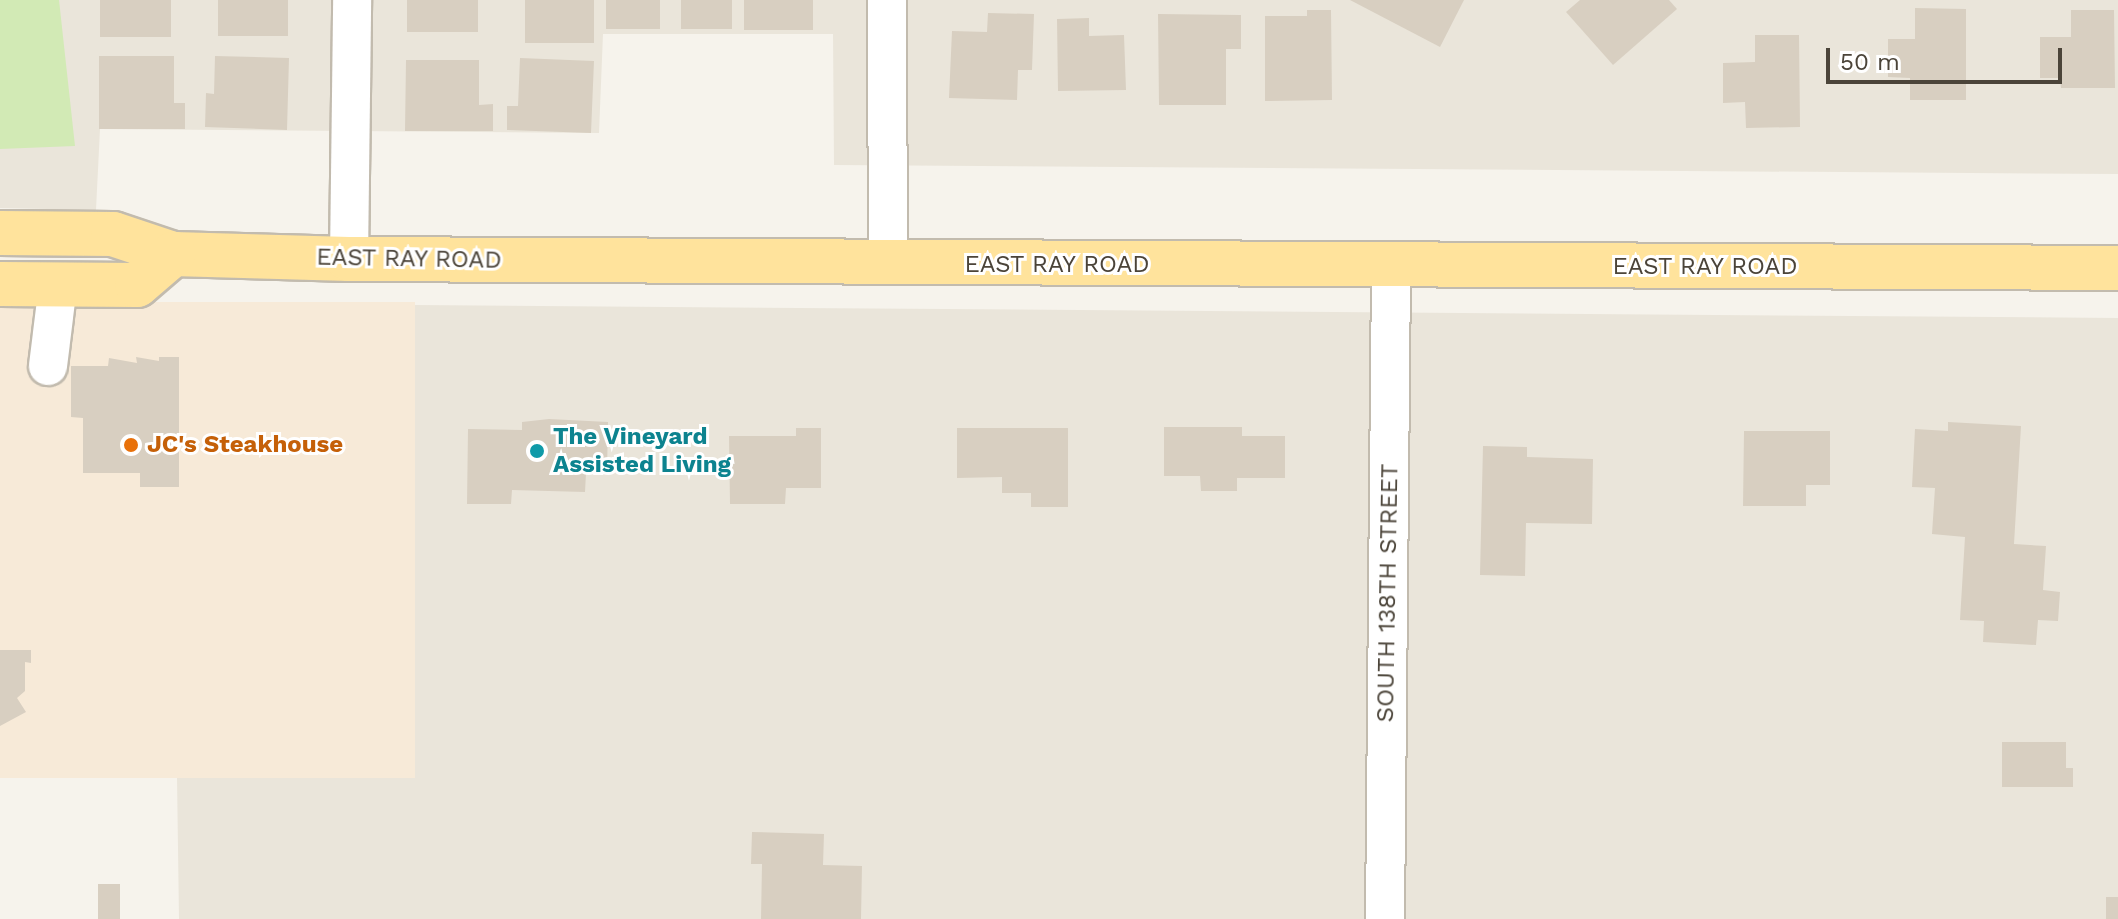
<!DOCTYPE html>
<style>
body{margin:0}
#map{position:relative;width:2118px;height:919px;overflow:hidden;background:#f6f3ec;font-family:"Work Sans",sans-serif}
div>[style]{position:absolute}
.residential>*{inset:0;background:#eae5da}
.commercial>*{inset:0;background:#f7ead8;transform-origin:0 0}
.green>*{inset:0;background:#d2eab5}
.building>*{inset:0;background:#d8cfc1;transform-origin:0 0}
.roads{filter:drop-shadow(2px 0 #c2bbae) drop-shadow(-2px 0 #c2bbae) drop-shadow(0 2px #c2bbae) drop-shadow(0 -2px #c2bbae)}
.minor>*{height:38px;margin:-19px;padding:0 19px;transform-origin:19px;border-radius:19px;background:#fff}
.major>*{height:44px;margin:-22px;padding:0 22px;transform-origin:22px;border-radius:22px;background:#ffe39c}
.dots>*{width:22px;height:22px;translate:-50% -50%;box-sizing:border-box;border:4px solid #fff;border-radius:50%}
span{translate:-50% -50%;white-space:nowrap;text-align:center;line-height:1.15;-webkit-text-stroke:6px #fff;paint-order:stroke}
.street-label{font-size:24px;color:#4b4439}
.culture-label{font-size:24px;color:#0d838f;font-weight:700}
.left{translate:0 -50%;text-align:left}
.food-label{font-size:24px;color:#c56008;font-weight:700}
.scale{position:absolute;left:1826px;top:48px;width:236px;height:36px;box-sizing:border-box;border:4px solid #4b4439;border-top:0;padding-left:10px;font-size:24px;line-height:28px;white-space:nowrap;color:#4b4439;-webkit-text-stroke:6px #fff;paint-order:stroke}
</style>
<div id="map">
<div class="residential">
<div style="clip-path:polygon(0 0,2118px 0,2118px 174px,834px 165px,833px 34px,603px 34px,599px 133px,100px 129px,96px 210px,0 208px)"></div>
<div style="clip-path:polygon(415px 305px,2118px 318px,2118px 919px,179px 919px,177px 778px,411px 778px)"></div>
</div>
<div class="commercial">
<div style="left:0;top:302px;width:415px;height:476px"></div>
</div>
<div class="green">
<div style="clip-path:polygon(0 0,59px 0,75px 146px,0 149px)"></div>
</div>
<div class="building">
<div style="left:100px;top:0;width:71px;height:37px"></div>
<div style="left:218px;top:0;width:70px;height:36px"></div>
<div style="left:407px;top:0;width:71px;height:32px"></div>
<div style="left:525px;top:0;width:69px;height:43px"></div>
<div style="left:606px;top:0;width:54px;height:29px"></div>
<div style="left:681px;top:0;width:51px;height:29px"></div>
<div style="left:744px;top:0;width:69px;height:30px"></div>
<div style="clip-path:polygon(1350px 0,1464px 0,1440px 47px)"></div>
<div style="clip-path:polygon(1580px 0,1669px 0,1677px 9px,1613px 65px,1566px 12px)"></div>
<div style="clip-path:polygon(1915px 8px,1966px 9px,1966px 100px,1910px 100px,1910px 78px,1888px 77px,1888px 39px,1915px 39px)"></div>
<div style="clip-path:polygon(1307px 10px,1331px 10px,1332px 100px,1265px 101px,1265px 16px,1307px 16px)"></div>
<div style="clip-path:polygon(2071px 10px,2114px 10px,2115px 88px,2061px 88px,2060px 78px,2040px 78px,2040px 37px,2071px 37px)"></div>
<div style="clip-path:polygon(988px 13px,1034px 14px,1032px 70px,1018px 70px,1017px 100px,949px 98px,952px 31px,987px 32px)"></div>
<div style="clip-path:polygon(1158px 14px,1241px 15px,1241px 49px,1226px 49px,1226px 105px,1159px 105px)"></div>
<div style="clip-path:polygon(1089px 18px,1089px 36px,1124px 35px,1126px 90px,1058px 91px,1057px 19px)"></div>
<div style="clip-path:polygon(1755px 35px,1799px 35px,1800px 127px,1746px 128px,1745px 102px,1723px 103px,1723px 63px,1755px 62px)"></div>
<div style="clip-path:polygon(99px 56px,174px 56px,174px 103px,185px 103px,185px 129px,99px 129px)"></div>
<div style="clip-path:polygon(215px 56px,289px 58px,287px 130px,205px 127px,206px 93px,214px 94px)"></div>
<div style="clip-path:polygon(520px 58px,594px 61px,591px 133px,507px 130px,507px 106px,518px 106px)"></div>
<div style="clip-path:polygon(406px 60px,479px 60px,479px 105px,493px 104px,493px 131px,405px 131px)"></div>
<div style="clip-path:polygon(136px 357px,159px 361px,159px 357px,179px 357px,179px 487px,140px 487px,140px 473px,83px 473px,83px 418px,71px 417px,71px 366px,108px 366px,109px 358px,137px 363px)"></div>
<div style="clip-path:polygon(549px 419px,608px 422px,607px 473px,586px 473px,585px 492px,512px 490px,511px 504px,467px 504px,468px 429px,522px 430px,522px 422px)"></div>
<div style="clip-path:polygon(1948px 422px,2021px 426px,2014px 544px,2046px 546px,2043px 590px,2060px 592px,2058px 621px,2038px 620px,2036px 645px,1983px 642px,1984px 621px,1960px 620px,1965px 537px,1932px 534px,1935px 488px,1912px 487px,1915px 429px,1948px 431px)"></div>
<div style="clip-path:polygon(1164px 427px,1242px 427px,1242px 436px,1285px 436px,1285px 478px,1237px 478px,1237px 491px,1201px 491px,1200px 476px,1164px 476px)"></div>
<div style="clip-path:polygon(796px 428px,821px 428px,821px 488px,786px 488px,785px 504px,730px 504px,729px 436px,796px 436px)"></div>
<div style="clip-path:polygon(957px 428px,1068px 428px,1068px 507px,1031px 507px,1031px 493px,1002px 493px,1002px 477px,957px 478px)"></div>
<div style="clip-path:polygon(1744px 431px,1830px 431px,1830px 485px,1806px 485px,1806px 506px,1743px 506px)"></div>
<div style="clip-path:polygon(1483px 446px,1527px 447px,1527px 457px,1593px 459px,1592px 524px,1526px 523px,1525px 576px,1480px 575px)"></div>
<div style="clip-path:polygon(0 650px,31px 650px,31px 663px,25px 662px,25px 691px,17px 698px,26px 712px,0 726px)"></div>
<div style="clip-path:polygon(2002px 742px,2066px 742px,2066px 768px,2073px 768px,2073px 787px,2002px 787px)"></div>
<div style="clip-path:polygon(752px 832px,824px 834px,823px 865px,862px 866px,861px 919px,761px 919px,762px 864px,751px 864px)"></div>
<div style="left:98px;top:884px;width:22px;height:35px"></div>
<div style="left:2106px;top:897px;width:12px;height:22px"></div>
</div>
<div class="roads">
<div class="minor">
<div style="left:887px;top:0;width:265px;rotate:89.8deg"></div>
<div style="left:349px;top:259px;width:259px;rotate:-89.3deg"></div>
<div style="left:48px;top:366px;width:83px;rotate:-83deg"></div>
<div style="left:1385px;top:919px;width:653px;rotate:-89.47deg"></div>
</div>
<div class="major">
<div style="left:0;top:233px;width:113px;rotate:0.5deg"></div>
<div style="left:113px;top:234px;width:63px;rotate:18.4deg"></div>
<div style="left:173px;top:254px;width:176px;rotate:1.6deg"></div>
<div style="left:349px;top:259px;width:1769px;rotate:0.29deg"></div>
<div style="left:0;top:284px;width:137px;rotate:0.4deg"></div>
<div style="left:137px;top:285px;width:48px;rotate:-40.7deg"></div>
</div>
</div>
<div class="dots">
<div style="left:131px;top:445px;background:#e8710a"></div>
<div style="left:537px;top:451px;background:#0f9aa8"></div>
</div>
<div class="street-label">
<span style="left:409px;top:259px;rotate:1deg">EAST RAY ROAD</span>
<span style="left:1057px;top:265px">EAST RAY ROAD</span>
<span style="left:1705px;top:267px">EAST RAY ROAD</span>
<span style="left:1388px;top:593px;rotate:-89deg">SOUTH 138TH STREET</span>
</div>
<div class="culture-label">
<span class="left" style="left:553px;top:451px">The Vineyard<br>Assisted Living</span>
</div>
<div class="food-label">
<span class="left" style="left:147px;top:445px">JC's Steakhouse</span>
</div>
<div class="scale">50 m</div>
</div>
